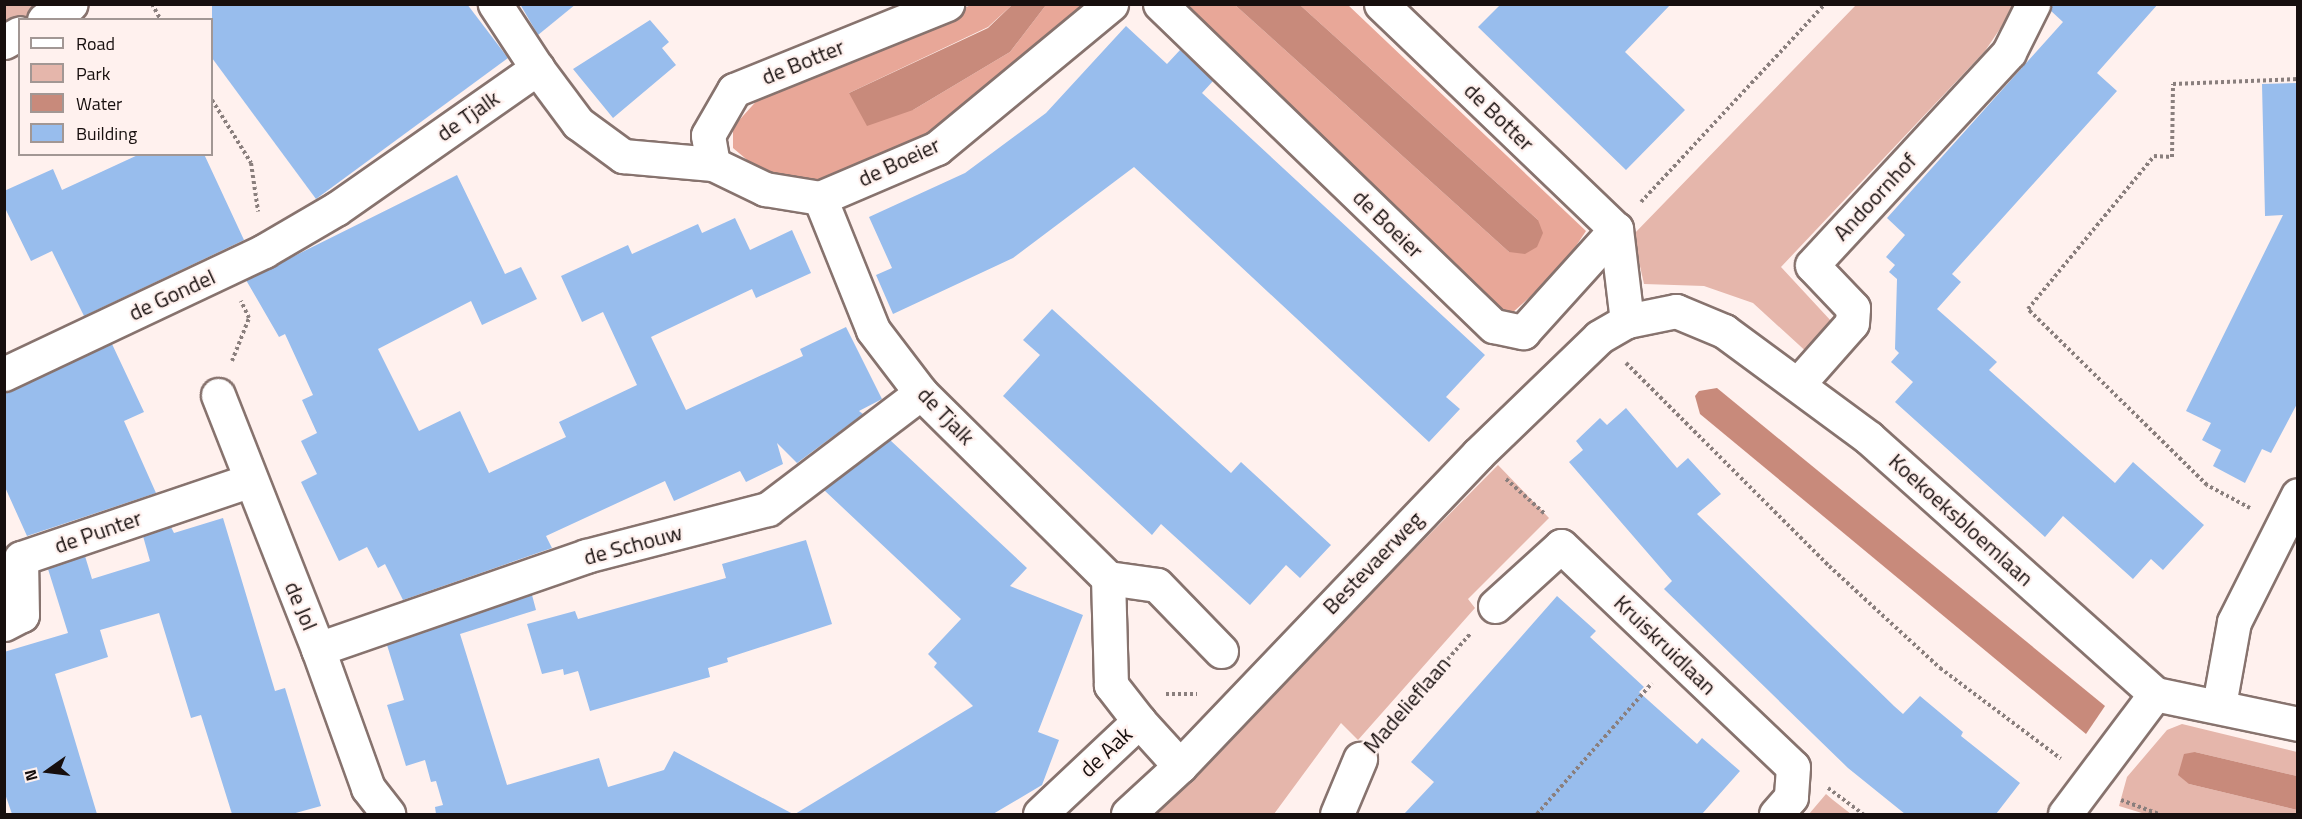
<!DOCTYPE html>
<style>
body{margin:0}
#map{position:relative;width:2302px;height:819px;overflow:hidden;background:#fff1ee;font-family:"Titillium Web",sans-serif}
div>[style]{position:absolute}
.green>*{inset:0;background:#e5b6ab}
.forest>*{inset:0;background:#e8a798}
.water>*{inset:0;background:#c88a7b}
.building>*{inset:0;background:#98bded}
.path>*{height:4px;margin-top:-2px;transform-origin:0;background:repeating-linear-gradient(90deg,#8a7f7d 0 3px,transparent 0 6px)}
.roads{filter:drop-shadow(2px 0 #87736e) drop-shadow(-2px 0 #87736e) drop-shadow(0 2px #87736e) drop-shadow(0 -2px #87736e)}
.street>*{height:33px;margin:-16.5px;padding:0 16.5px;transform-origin:16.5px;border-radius:16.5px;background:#fff}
.secondary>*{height:33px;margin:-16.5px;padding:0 16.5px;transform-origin:16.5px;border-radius:16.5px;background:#fff}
span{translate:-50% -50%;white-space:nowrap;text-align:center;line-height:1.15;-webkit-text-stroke:4.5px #fff1ee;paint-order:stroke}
.street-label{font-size:22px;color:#170f0e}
.frame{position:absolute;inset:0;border:6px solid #170f0e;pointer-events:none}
.legend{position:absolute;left:18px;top:18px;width:195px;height:138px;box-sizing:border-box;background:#fff1ee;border:2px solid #a29794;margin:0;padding:8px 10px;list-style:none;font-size:18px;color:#170f0e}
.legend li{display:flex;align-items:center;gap:12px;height:30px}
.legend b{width:30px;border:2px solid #a29794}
.north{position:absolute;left:18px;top:741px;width:60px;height:60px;-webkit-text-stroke:4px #fff1ee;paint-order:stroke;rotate:256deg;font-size:16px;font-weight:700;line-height:24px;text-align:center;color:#170f0e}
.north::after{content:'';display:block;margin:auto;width:21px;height:27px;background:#170f0e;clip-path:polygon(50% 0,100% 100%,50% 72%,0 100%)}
</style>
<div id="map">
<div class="green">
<div style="clip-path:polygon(4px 5px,41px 5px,38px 11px,5px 27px)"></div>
<div style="clip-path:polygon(1856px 5px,2016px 5px,1985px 51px,1781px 267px,1832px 322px,1810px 355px,1753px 303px,1704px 286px,1644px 284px,1633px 235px)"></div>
<div style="clip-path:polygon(1498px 465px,1549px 518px,1468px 599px,1475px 608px,1358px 740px,1341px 723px,1274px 814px,1153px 814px)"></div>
<div style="clip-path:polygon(2182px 724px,2297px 752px,2297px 776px,2195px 752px,2189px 784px,2297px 810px,2297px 814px,2145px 814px,2119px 806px,2127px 777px,2167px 730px)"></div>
<div style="clip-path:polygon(1826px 794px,1833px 800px,1851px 814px,1809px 814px)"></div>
</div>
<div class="forest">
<div style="clip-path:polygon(971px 5px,1012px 5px,988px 27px,849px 93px,913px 110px,1010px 52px,1046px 5px,1087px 5px,960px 121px,807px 186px,752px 164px,733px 148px,733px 127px,761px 96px)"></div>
<div style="clip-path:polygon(1174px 5px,1235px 5px,1509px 252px,1538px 220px,1300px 5px,1348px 5px,1586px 231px,1560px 270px,1512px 313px,1490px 309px)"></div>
</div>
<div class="water">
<div style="clip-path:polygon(1012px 5px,1046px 5px,1010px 52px,913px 110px,867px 126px,849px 93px,988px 28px)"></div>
<div style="clip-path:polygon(1235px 5px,1300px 5px,1538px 220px,1543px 233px,1537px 247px,1525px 254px,1509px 252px)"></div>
<div style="clip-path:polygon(1717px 388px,2105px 706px,2086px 734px,1700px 414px,1695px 396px,1699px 391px)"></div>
<div style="clip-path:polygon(2195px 752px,2297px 776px,2297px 810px,2189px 784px,2178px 775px,2184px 754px)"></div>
</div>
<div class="building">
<div style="clip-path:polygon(212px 4px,467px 4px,508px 58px,316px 199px,212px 58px)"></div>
<div style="clip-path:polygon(520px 4px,576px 4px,538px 35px)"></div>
<div style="clip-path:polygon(1501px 4px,1671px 4px,1625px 52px,1685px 110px,1626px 170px,1478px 27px)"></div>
<div style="clip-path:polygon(2051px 4px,2158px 4px,2097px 73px,2117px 91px,1952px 274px,1961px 282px,1937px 309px,1997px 362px,1989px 370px,2115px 483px,2133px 462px,2204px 525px,2163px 570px,2151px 559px,2133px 579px,2063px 516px,2045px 537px,1895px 402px,1913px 382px,1891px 362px,1899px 353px,1895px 349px,1897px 279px,1889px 272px,1895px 265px,1886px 257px,1905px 235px,1887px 218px,2063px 22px,2050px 10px)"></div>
<div style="clip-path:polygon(650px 20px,669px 42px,662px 48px,676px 65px,613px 118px,573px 69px)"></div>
<div style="clip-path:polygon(1126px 26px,1167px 64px,1180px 50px,1213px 81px,1202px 93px,1485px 355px,1446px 397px,1460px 409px,1429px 442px,1134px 167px,1013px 258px,893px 314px,876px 275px,892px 268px,869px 217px,965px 173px,1046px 113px)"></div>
<div style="clip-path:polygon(2298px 83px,2298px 402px,2271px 453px,2262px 449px,2245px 483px,2213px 466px,2221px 450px,2202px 440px,2211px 423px,2186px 411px,2283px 215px,2265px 216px,2262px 84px)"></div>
<div style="clip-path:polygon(140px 154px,204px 154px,244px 240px,84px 316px,52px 251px,31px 261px,4px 206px,4px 191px,53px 169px,62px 190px)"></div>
<div style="clip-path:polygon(457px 175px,505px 274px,521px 267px,537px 299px,482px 325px,471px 301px,378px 349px,419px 431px,460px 411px,489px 473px,566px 437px,559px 422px,637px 385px,603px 312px,582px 322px,561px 276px,628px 245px,632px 254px,698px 224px,702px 233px,735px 218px,750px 250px,792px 230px,811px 273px,756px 298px,752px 289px,651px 337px,686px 410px,803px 356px,800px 349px,846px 327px,882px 399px,859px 411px,863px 414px,797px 463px,777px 443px,783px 464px,746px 482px,740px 471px,674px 501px,665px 481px,546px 536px,552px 548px,403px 600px,385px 564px,378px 568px,367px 547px,339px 561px,301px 482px,317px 474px,301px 441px,317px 433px,302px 400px,313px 395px,285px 334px,279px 337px,246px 280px)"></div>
<div style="clip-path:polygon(1052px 309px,1231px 473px,1241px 462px,1331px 545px,1300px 578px,1286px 565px,1250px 605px,1161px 524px,1152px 535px,1003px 396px,1040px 355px,1023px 340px)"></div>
<div style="clip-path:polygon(112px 344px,144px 412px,124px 421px,156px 493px,27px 536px,4px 485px,4px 394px)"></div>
<div style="clip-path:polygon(1626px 408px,1677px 468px,1688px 458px,1721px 494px,1697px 514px,1894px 706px,1903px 714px,1920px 696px,1963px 732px,1961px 736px,2020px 783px,1996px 814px,1905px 814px,1848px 768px,1664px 589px,1672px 581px,1569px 462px,1583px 450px,1576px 441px,1600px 418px,1607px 425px)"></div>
<div style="clip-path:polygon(890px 440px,1027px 568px,1010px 586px,1083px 615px,1038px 732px,1059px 740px,1042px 785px,993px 814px,795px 814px,973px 706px,934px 667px,937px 663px,928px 654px,961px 619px,824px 490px)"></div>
<div style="clip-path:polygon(223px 518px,275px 691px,285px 688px,321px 806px,292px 814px,232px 814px,201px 715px,191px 718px,159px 613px,100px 630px,108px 657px,55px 674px,97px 814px,12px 814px,4px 791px,4px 652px,68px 633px,48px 569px,85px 556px,92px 579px,150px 561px,143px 536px,171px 527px,174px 533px)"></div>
<div style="clip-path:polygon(806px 540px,832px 624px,727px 658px,728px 662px,708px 668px,710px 677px,590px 711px,578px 671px,564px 675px,563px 669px,542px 674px,527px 624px,575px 611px,578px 619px,726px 578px,722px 564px)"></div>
<div style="clip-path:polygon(532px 595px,536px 610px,460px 634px,507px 785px,599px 758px,608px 787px,664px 770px,674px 751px,793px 814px,436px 814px,435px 807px,443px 805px,436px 781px,431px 782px,425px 760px,406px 766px,387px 705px,404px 700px,387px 645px)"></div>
<div style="clip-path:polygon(1557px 596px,1596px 631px,1590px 637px,1644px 687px,1639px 692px,1697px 744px,1702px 738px,1740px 771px,1702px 814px,1404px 814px,1434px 782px,1411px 762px)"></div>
</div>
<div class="path">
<div style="left:152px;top:4px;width:18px;rotate:61deg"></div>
<div style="left:212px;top:100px;width:74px;rotate:58.2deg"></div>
<div style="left:251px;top:163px;width:49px;rotate:81.7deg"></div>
<div style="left:1641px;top:202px;width:270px;rotate:-47.1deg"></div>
<div style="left:232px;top:361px;width:46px;rotate:-68.4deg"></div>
<div style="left:249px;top:318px;width:19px;rotate:-115deg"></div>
<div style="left:1626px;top:363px;width:287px;rotate:45deg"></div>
<div style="left:1829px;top:566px;width:151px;rotate:42.6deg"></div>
<div style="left:1940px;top:668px;width:151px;rotate:36.9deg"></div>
<div style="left:1506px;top:479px;width:52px;rotate:41.9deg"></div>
<div style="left:2250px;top:508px;width:49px;rotate:-151.9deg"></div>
<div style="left:2207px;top:485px;width:251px;rotate:-135.5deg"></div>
<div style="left:2028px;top:309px;width:198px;rotate:-50.5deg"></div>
<div style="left:2154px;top:156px;width:18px;rotate:3deg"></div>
<div style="left:2172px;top:157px;width:73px;rotate:-89.2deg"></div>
<div style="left:2173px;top:84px;width:125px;rotate:-2.3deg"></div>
<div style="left:1166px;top:694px;width:31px"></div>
<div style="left:1384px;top:731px;width:131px;rotate:-48.4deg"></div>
<div style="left:1828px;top:788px;width:44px;rotate:36.6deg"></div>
<div style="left:2121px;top:800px;width:40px;rotate:20.2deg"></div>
<div style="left:1537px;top:814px;width:174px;rotate:-48.7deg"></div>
</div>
<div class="roads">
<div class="street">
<div style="left:1160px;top:4px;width:464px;rotate:44deg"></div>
<div style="left:1494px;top:326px;width:30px;rotate:12deg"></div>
<div style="left:1523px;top:332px;width:139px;rotate:-47.9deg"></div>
<div style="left:1381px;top:4px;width:325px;rotate:43.8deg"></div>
<div style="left:1616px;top:229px;width:93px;rotate:83.2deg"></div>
<div style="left:1627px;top:321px;width:50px;rotate:-11.5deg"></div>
<div style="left:1676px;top:311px;width:52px;rotate:22.6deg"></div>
<div style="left:1724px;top:331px;width:180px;rotate:36.4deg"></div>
<div style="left:1869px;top:438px;width:384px;rotate:41.8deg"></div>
<div style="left:2155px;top:694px;width:146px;rotate:11.8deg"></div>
<div style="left:44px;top:20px;width:31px;rotate:-31deg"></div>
<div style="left:4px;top:42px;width:18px;rotate:-29deg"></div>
<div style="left:537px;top:68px;width:69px;rotate:53.3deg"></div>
<div style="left:578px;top:123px;width:56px;rotate:36.3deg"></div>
<div style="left:623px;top:156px;width:90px;rotate:5.1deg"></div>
<div style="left:713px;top:164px;width:58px;rotate:25.7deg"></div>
<div style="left:765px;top:189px;width:56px;rotate:9.3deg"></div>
<div style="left:820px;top:198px;width:142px;rotate:68.1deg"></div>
<div style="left:873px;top:330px;width:79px;rotate:52.7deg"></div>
<div style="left:921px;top:393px;width:263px;rotate:44.7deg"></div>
<div style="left:1108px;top:578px;width:49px;rotate:8.1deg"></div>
<div style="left:1157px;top:585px;width:92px;rotate:45.9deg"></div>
<div style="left:713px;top:164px;width:29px;rotate:-100deg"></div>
<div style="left:708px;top:135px;width:52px;rotate:-60deg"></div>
<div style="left:734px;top:90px;width:230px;rotate:-22deg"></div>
<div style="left:820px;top:198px;width:127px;rotate:-23.1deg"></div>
<div style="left:937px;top:148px;width:226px;rotate:-39.6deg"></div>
<div style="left:4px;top:374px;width:288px;rotate:-25.3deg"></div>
<div style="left:264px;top:251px;width:83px;rotate:-30.3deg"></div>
<div style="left:336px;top:209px;width:246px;rotate:-35deg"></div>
<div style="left:537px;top:68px;width:77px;rotate:-123.3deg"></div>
<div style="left:1798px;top:384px;width:81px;rotate:-48.5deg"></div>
<div style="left:1852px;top:323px;width:15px;rotate:-86deg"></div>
<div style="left:1853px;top:308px;width:59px;rotate:-133.6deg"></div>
<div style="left:1812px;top:265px;width:290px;rotate:-47.2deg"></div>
<div style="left:2009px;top:52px;width:54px;rotate:-63.4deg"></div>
<div style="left:218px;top:395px;width:273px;rotate:68.5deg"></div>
<div style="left:318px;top:649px;width:148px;rotate:70.2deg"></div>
<div style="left:368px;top:788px;width:33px;rotate:52deg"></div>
<div style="left:1495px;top:606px;width:89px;rotate:-42.3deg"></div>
<div style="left:1561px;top:546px;width:320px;rotate:43.6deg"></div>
<div style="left:1793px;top:767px;width:30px;rotate:94deg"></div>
<div style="left:1791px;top:797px;width:23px;rotate:131deg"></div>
<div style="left:4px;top:624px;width:20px;rotate:-27deg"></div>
<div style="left:22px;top:615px;width:57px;rotate:-91deg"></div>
<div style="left:21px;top:558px;width:241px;rotate:-18.7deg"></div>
<div style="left:318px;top:649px;width:284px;rotate:-19.1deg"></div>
<div style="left:586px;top:556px;width:188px;rotate:-14.5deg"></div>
<div style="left:768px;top:509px;width:192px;rotate:-37.2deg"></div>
<div style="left:2219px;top:705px;width:84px;rotate:-79.8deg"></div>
<div style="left:2234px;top:622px;width:142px;rotate:-63.3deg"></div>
<div style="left:1139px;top:721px;width:61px;rotate:47.7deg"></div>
<div style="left:1040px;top:814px;width:136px;rotate:-43.2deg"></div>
<div style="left:1139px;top:721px;width:46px;rotate:-127.9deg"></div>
<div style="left:1111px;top:685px;width:107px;rotate:-91.6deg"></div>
<div style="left:1337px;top:814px;width:60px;rotate:-67.3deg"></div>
<div style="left:2065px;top:814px;width:150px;rotate:-53.1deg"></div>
</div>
<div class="secondary">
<div style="left:1128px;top:814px;width:71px;rotate:-42.7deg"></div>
<div style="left:1180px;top:766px;width:431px;rotate:-46.3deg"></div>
<div style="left:1478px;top:454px;width:168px;rotate:-44deg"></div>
<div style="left:1599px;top:337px;width:32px;rotate:-30deg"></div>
</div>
</div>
<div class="street-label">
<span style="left:803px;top:62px;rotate:-22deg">de Botter</span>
<span style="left:468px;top:116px;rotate:-35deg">de Tjalk</span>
<span style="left:1499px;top:117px;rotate:44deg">de Botter</span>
<span style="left:899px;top:162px;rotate:-25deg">de Boeier</span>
<span style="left:1875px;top:197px;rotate:-47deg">Andoornhof</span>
<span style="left:1388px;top:224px;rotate:44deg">de Boeier</span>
<span style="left:172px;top:295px;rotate:-25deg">de Gondel</span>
<span style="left:946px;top:416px;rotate:46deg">de Tjalk</span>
<span style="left:1961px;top:520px;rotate:42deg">Koekoeksbloemlaan</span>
<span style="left:98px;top:532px;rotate:-19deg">de Punter</span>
<span style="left:633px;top:545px;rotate:-15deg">de Schouw</span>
<span style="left:1373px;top:563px;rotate:-46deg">Bestevaerweg</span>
<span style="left:301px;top:606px;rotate:67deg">de Jol</span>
<span style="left:1665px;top:645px;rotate:44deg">Kruiskruidlaan</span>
<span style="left:1407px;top:705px;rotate:-49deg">Madelieflaan</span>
<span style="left:1106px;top:752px;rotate:-43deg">de Aak</span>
</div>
<div class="frame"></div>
<ul class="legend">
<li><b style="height:8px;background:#fff"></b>Road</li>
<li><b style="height:16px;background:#e5b6ab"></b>Park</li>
<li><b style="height:16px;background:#c88a7b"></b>Water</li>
<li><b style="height:16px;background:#98bded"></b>Building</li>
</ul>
<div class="north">N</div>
</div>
